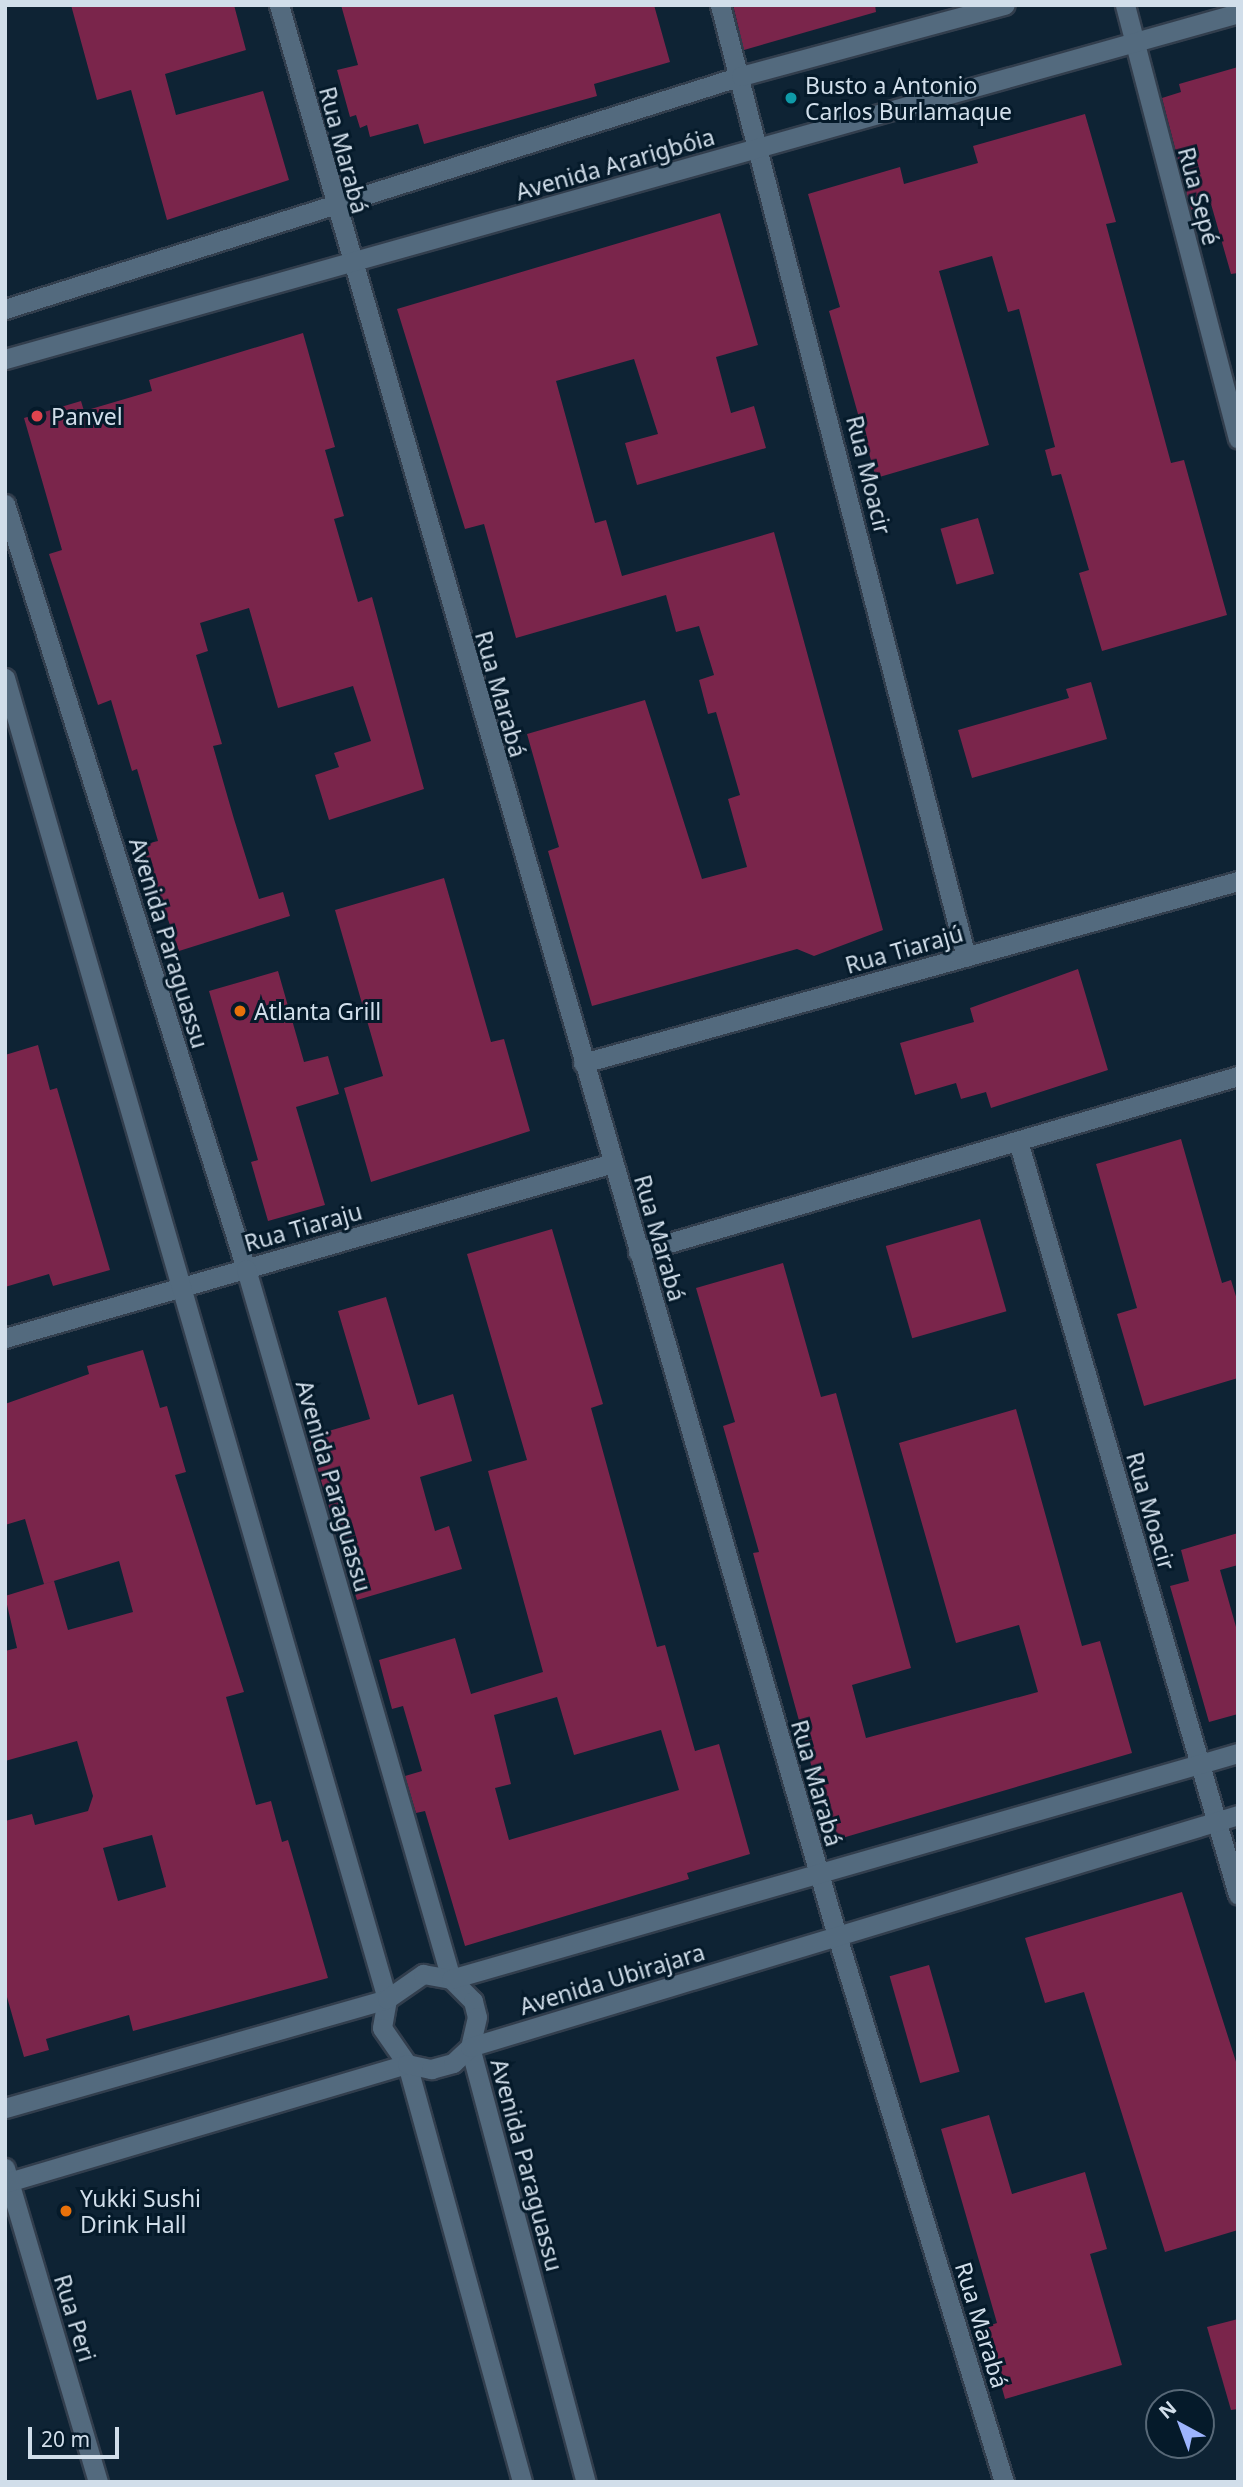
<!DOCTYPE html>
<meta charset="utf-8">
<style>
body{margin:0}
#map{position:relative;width:1243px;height:2487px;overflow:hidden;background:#0e2334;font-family:"Noto Sans",sans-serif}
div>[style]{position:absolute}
.building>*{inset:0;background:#7a254b;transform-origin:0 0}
.roads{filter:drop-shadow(2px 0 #323e4d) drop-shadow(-2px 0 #323e4d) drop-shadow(0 2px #323e4d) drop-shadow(0 -2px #323e4d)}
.minor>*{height:19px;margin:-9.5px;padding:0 9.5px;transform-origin:9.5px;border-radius:9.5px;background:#536a7e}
.tertiary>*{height:19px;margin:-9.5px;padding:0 9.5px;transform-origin:9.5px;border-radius:9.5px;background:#536a7e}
.secondary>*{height:19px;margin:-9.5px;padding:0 9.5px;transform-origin:9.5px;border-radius:9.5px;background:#536a7e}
.dots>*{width:19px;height:19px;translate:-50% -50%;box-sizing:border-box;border:4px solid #051a2a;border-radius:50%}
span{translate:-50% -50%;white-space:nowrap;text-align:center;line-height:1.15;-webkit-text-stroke:6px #051a2a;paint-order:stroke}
.poi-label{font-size:23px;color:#d1deea}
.left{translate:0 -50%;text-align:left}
.street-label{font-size:23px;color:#d1deea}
.frame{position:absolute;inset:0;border:7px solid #d1deea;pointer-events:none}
.north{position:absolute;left:1145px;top:2389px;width:70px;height:70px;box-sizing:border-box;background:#051a2a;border:2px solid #576877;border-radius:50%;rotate:319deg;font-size:19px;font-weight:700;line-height:28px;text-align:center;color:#d1deea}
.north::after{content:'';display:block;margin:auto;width:24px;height:32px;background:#9db4fd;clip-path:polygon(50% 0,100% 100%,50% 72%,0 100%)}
.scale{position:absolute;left:28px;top:2427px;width:91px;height:32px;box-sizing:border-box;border:4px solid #d1deea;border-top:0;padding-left:9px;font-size:21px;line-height:24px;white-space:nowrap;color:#d1deea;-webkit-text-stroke:5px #051a2a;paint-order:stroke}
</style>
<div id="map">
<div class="building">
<div style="clip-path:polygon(71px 5px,234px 5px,246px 50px,165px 74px,176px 115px,263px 91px,289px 180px,167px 220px,131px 90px,97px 100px)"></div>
<div style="clip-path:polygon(341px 5px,654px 5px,670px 62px,594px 84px,597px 96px,424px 144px,418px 124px,370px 137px,367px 125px,360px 128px,356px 115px,350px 117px,337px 70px,358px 65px)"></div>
<div style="clip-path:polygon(733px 5px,875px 5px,876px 12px,744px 50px)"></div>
<div style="clip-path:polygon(1238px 67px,1238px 273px,1231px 274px,1211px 204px,1191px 210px,1162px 98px,1181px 92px,1179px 84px)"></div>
<div style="clip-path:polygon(1085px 114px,1116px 222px,1106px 224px,1171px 463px,1184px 460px,1227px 615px,1102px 651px,1079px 573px,1089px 570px,1061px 474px,1052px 476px,1045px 450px,1055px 447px,1019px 309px,1008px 312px,992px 256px,939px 271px,989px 445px,876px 478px,829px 311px,840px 307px,808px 194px,900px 167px,904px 184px,978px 163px,973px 146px)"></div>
<div style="clip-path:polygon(720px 213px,758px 345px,716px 357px,731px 413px,754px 406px,766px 448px,637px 485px,625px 443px,658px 434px,634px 359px,556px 381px,595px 523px,606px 520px,622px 576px,774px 532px,883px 930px,814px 956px,797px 949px,592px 1006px,548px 851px,559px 847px,527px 734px,645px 700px,702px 879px,747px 867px,728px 799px,740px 795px,716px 712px,708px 714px,699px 680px,714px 675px,699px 626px,676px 632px,666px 595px,516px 638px,484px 524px,465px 529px,397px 309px)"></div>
<div style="clip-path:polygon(303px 333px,335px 447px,325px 450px,344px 516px,334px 519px,358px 602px,372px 597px,424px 789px,329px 820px,315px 775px,339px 767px,334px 753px,371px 741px,353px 686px,278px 708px,249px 608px,200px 623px,208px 651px,196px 655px,222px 744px,213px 746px,234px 819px,259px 899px,283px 892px,290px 916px,179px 951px,142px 845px,158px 841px,137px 769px,132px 771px,111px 700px,98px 705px,49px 554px,62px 550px,24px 418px,81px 401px,84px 411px,152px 391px,149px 380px)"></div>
<div style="left:978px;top:518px;width:58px;height:39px;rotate:74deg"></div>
<div style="clip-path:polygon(1091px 682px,1107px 739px,972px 778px,958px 730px,1069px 698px,1066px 689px)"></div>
<div style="clip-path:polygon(444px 878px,491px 1042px,504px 1039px,530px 1131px,371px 1182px,344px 1088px,383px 1076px,335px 910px)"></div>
<div style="clip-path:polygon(1078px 969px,1108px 1070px,991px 1108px,986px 1092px,961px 1099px,956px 1083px,915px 1095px,900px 1043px,974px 1022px,970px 1008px)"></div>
<div style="clip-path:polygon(278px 971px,304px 1062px,328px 1056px,339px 1094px,296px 1107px,325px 1205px,268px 1221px,251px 1162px,258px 1160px,209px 991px)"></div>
<div style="clip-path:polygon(38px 1045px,50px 1090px,57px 1088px,110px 1270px,53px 1286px,49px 1274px,5px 1287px,5px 1055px)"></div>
<div style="clip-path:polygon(1181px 1139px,1222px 1283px,1231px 1280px,1238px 1303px,1238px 1378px,1144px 1406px,1117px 1314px,1137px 1308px,1096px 1164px)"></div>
<div style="left:980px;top:1219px;width:96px;height:98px;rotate:74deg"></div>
<div style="clip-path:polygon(evenodd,552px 1229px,603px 1404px,591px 1408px,657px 1647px,665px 1645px,695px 1751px,719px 1744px,750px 1854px,687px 1873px,689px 1879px,465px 1946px,425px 1811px,416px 1813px,405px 1776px,422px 1771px,403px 1706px,392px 1709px,379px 1660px,455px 1638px,471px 1694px,543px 1672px,488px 1471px,527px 1460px,467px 1254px,552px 1229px,557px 1697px,574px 1755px,661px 1730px,679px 1790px,509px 1840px,495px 1788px,511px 1784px,494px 1715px,557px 1697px)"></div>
<div style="clip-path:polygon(783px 1263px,821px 1397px,836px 1393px,911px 1668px,852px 1685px,866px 1738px,1038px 1692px,1019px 1625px,956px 1643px,899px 1443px,1016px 1409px,1082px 1646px,1100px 1641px,1132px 1753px,832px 1841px,753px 1553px,759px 1552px,723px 1426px,735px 1422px,696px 1288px)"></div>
<div style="clip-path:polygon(386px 1297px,418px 1405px,453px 1394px,472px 1461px,420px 1477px,435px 1531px,449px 1526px,462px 1569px,357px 1600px,308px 1437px,370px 1419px,338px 1311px)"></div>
<div style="clip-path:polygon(evenodd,143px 1350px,160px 1408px,167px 1406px,186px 1472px,175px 1475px,244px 1692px,226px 1697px,256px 1805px,271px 1801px,282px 1842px,288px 1840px,328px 1978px,133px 2031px,129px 2015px,46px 2039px,49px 2050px,24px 2057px,5px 1990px,5px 1821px,32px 1814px,35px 1825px,88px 1811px,93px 1796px,77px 1741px,5px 1761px,5px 1651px,17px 1648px,5px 1596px,54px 1581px,68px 1630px,133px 1612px,119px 1561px,44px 1584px,25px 1519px,5px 1525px,5px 1404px,89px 1374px,87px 1366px,143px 1350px,152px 1835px,166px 1887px,118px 1901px,103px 1848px,152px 1835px)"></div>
<div style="clip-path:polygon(1238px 1533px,1238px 1565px,1220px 1570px,1238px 1634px,1238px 1714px,1209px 1722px,1170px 1586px,1189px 1581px,1181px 1550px)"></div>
<div style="clip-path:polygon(1182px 1892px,1238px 2068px,1238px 2230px,1165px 2252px,1084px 1992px,1045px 2003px,1025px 1938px)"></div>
<div style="left:929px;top:1965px;width:111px;height:41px;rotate:74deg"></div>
<div style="clip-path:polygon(989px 2115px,1012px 2194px,1085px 2172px,1107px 2249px,1090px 2254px,1122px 2365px,1005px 2399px,985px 2327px,997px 2323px,941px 2129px)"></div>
<div style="clip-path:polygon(1238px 2319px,1238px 2409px,1231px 2410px,1207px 2327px)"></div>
</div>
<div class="roads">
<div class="minor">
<div style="left:720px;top:5px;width:983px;rotate:75.51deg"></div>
<div style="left:583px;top:1063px;width:680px;rotate:-15.53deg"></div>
<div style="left:1018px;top:1141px;width:785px;rotate:73.73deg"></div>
<div style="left:638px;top:1252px;width:625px;rotate:-16.35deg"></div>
<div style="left:5px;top:1338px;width:633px;rotate:-16.06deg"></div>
<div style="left:837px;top:1936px;width:571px;rotate:72.99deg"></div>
<div style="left:5px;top:2168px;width:327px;rotate:73.5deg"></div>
</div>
<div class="tertiary">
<div style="left:279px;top:5px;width:2010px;rotate:73.88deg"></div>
<div style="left:1125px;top:5px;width:448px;rotate:75.4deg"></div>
<div style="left:5px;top:309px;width:772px;rotate:-17.57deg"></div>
<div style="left:741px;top:76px;width:273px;rotate:-15.1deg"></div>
<div style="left:5px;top:359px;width:1281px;rotate:-15.67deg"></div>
</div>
<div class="secondary">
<div style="left:5px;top:504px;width:802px;rotate:72.51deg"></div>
<div style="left:246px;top:1269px;width:739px;rotate:73.89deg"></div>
<div style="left:451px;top:1979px;width:31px;rotate:45deg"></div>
<div style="left:473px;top:2001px;width:16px;rotate:76deg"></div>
<div style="left:477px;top:2017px;width:31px;rotate:103deg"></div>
<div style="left:470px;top:2047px;width:450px;rotate:75.1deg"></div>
<div style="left:5px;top:678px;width:1375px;rotate:73.87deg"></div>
<div style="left:387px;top:1999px;width:29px;rotate:100deg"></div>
<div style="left:382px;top:2028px;width:44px;rotate:55.2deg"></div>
<div style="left:407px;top:2064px;width:434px;rotate:74.6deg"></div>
<div style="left:5px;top:2108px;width:397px;rotate:-15.9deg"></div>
<div style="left:387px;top:1999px;width:44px;rotate:-34.8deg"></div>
<div style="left:423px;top:1974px;width:28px;rotate:10deg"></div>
<div style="left:451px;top:1979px;width:819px;rotate:-16.02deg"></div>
<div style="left:5px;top:2183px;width:419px;rotate:-16.5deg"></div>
<div style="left:407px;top:2064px;width:25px;rotate:12deg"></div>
<div style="left:431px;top:2069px;width:23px;rotate:-15deg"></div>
<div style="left:453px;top:2063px;width:23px;rotate:-43deg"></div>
<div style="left:470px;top:2047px;width:802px;rotate:-16.81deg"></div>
</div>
</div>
<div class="dots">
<div style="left:791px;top:98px;background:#0f9aa8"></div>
<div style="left:37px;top:416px;background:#e0444e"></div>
<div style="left:240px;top:1011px;background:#e8710a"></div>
<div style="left:66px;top:2211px;background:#e8710a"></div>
</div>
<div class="poi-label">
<span class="left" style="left:805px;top:98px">Busto a Antonio<br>Carlos Burlamaque</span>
<span class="left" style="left:51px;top:416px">Panvel</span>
<span class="left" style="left:254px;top:1011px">Atlanta Grill</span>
<span class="left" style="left:80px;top:2211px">Yukki Sushi<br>Drink Hall</span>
</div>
<div class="street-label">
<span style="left:344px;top:150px;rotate:75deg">Rua Marabá</span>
<span style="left:615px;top:164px;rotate:-16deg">Avenida Ararigbóia</span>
<span style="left:1199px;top:196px;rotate:75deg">Rua Sepé</span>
<span style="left:869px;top:475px;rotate:76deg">Rua Moacir</span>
<span style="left:501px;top:694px;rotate:74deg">Rua Marabá</span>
<span style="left:169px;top:943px;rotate:73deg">Avenida Paraguassu</span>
<span style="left:904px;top:949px;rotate:-16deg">Rua Tiarajú</span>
<span style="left:303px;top:1227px;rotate:-16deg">Rua Tiaraju</span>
<span style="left:660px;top:1238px;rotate:74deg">Rua Marabá</span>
<span style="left:334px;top:1486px;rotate:74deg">Avenida Paraguassu</span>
<span style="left:1151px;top:1511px;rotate:74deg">Rua Moacir</span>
<span style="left:817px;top:1783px;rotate:74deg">Rua Marabá</span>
<span style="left:612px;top:1979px;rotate:-17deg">Avenida Ubirajara</span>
<span style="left:527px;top:2165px;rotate:75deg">Avenida Paraguassu</span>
<span style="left:75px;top:2318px;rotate:73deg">Rua Peri</span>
<span style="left:982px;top:2325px;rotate:73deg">Rua Marabá</span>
</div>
<div class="frame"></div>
<div class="north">N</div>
<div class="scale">20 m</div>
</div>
